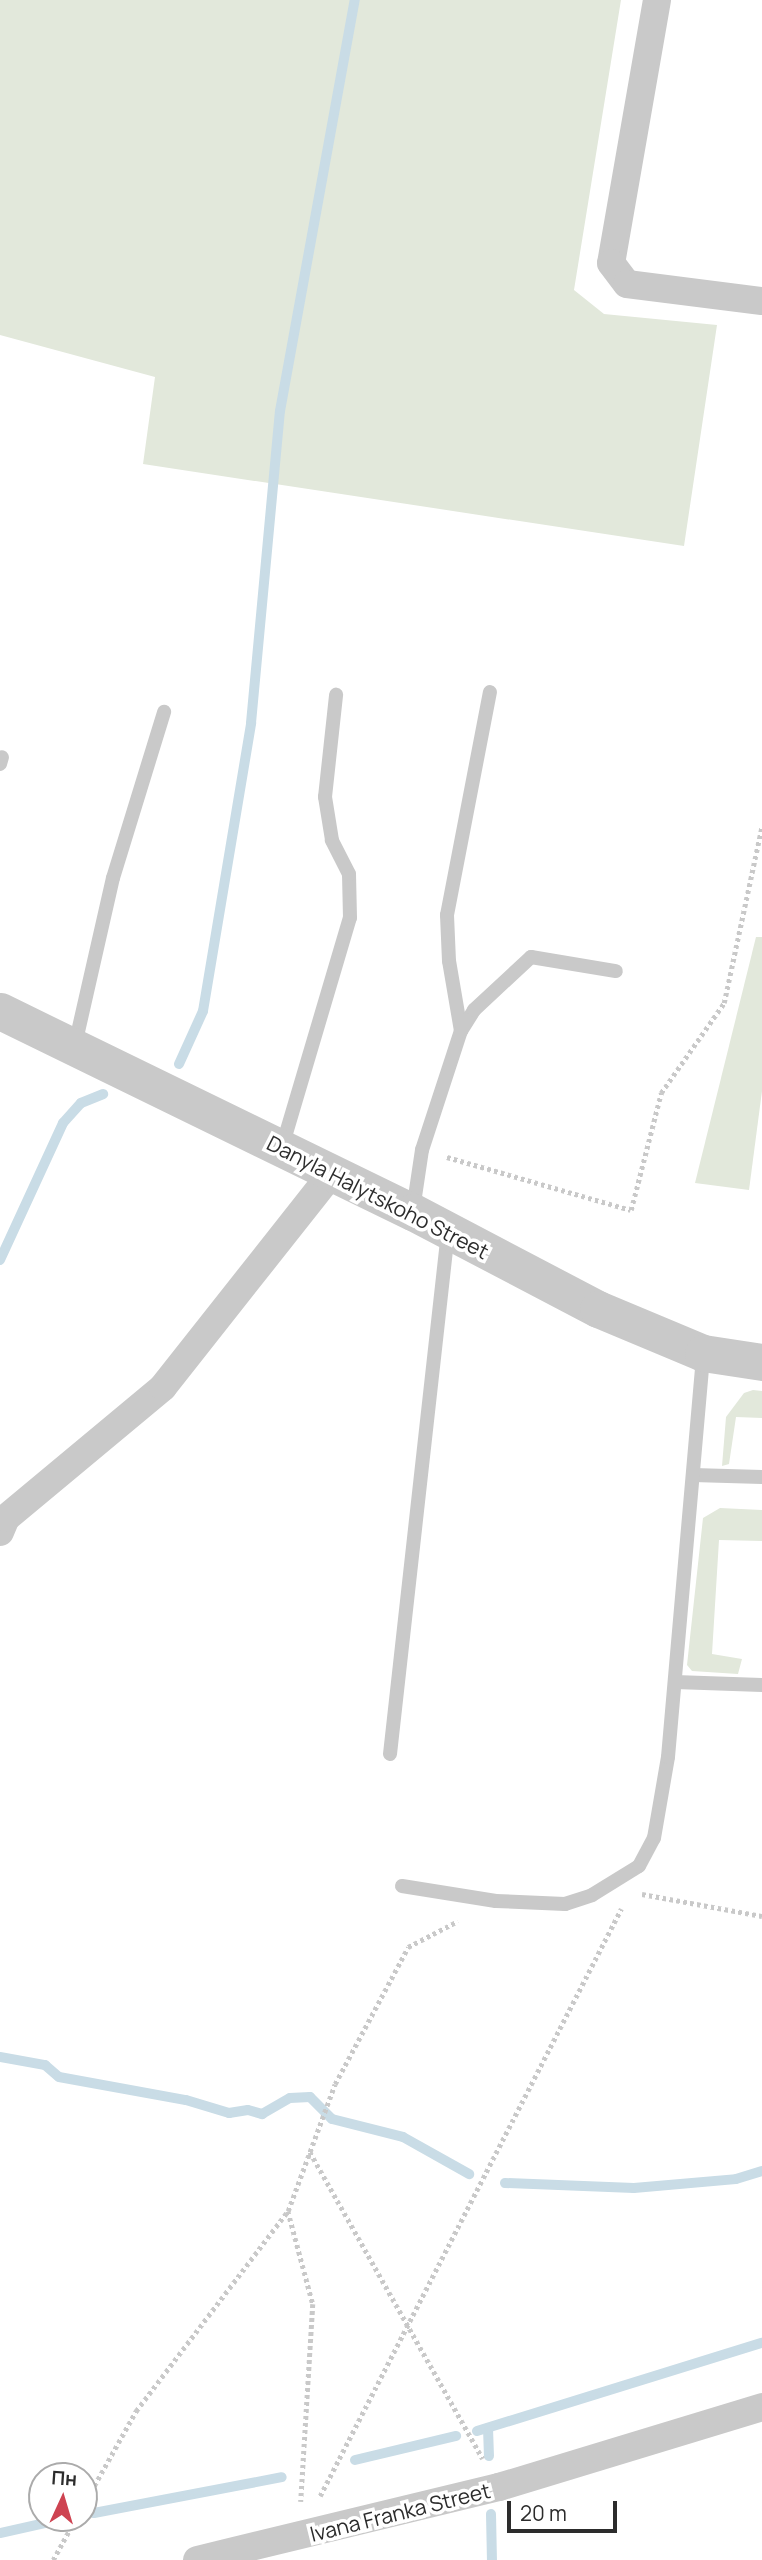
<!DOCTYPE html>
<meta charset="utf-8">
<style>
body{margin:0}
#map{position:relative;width:762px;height:2560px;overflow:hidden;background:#fff;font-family:Manrope,sans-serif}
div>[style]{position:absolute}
.green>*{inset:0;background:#e2e8db}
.stream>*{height:10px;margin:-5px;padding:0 5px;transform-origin:5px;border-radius:5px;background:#c9dce6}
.path>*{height:4.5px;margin-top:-2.25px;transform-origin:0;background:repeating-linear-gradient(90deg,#c9c9c9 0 3.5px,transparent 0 7px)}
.service>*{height:14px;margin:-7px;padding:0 7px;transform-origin:7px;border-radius:7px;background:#c9c9c9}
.minor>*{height:28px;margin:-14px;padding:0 14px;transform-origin:14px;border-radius:14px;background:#c9c9c9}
.tertiary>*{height:37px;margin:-18.5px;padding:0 18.5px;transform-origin:18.5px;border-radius:18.5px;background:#c9c9c9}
span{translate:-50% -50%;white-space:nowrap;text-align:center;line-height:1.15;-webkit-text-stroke:7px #fff;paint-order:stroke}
.street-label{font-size:21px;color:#2c2c2c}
.north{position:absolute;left:28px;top:2462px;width:70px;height:70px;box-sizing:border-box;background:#fff;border:2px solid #ababab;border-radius:50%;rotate:4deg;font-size:19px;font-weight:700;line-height:28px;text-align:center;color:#2c2c2c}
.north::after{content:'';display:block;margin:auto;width:24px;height:32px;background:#ce4351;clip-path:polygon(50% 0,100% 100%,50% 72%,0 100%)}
.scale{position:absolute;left:507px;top:2501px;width:110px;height:32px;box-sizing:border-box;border:4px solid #2c2c2c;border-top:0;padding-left:9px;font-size:21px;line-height:24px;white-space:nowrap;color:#2c2c2c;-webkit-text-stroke:5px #fff;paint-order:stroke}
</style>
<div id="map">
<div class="green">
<div style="clip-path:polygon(0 0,621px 0,574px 290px,604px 314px,717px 325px,684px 546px,143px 464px,155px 377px,0 335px)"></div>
<div style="clip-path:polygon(756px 937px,762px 937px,762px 1091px,749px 1190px,695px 1183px)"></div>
<div style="clip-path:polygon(753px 1390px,762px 1391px,762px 1418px,736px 1417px,729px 1464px,722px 1466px,726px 1417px,744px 1393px)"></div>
<div style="clip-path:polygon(720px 1508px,762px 1510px,762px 1541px,719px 1540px,712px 1654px,742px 1659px,738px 1674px,692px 1671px,687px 1665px,703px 1518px)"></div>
</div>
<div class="stream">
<div style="left:179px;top:1064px;width:58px;rotate:-65.6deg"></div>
<div style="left:203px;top:1011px;width:292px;rotate:-80.5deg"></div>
<div style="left:251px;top:723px;width:313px;rotate:-84.7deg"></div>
<div style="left:280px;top:411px;width:418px;rotate:-79.7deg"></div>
<div style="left:0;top:1260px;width:151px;rotate:-65.3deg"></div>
<div style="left:63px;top:1123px;width:27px;rotate:-48deg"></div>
<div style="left:81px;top:1103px;width:24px;rotate:-22deg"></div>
<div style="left:0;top:2057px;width:46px;rotate:10.1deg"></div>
<div style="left:45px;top:2065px;width:18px;rotate:41deg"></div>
<div style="left:59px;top:2077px;width:129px;rotate:10.3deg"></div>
<div style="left:186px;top:2100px;width:45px;rotate:16.8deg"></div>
<div style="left:229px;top:2113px;width:19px;rotate:-9deg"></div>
<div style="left:248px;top:2110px;width:15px;rotate:16deg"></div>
<div style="left:262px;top:2114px;width:32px;rotate:-30deg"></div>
<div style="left:290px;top:2098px;width:20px;rotate:-3deg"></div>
<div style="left:310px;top:2097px;width:31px;rotate:45deg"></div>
<div style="left:332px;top:2119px;width:73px;rotate:14.2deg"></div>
<div style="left:403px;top:2137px;width:76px;rotate:29.3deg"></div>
<div style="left:505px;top:2183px;width:129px;rotate:2.2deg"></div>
<div style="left:634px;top:2188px;width:102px;rotate:-5deg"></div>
<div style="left:736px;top:2179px;width:27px;rotate:-17deg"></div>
<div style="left:488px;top:2428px;width:28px;rotate:88deg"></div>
<div style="left:477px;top:2431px;width:298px;rotate:-17.2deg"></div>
<div style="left:355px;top:2460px;width:104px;rotate:-13.4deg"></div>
<div style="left:94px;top:2513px;width:191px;rotate:-10.8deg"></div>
<div style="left:491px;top:2514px;width:46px;rotate:88.8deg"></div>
<div style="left:0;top:2533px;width:65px;rotate:-12.5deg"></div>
</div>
<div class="path">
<div style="left:447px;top:1157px;width:191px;rotate:16.1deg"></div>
<div style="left:631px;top:1210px;width:121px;rotate:-75.6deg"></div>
<div style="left:661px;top:1093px;width:110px;rotate:-55deg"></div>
<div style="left:724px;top:1003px;width:181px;rotate:-77.9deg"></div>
<div style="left:642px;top:1894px;width:122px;rotate:10.4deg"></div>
<div style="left:310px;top:2152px;width:352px;rotate:60.6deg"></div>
<div style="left:288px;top:2211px;width:96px;rotate:75deg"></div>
<div style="left:313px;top:2304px;width:198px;rotate:93.5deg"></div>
<div style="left:320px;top:2496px;width:660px;rotate:-62.85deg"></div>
<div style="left:84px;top:2504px;width:107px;rotate:-60.8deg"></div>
<div style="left:136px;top:2411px;width:251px;rotate:-52.8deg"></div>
<div style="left:288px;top:2211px;width:135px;rotate:-69.7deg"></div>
<div style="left:335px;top:2084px;width:155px;rotate:-61.9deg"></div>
<div style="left:408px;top:1947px;width:56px;rotate:-27.5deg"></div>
<div style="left:53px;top:2560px;width:48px;rotate:-61.3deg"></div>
</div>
<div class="service">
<div style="left:0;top:764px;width:7px;rotate:-74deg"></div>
<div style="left:461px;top:1031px;width:71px;rotate:-99.7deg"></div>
<div style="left:449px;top:961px;width:46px;rotate:-92.5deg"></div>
<div style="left:447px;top:915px;width:227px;rotate:-79.1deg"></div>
<div style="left:75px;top:1045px;width:171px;rotate:-77.2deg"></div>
<div style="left:113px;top:878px;width:174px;rotate:-72.9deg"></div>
<div style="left:282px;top:1147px;width:239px;rotate:-73.5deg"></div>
<div style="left:350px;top:918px;width:44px;rotate:-91.3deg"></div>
<div style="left:349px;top:874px;width:38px;rotate:-117deg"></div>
<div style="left:332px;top:840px;width:44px;rotate:-99.2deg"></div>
<div style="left:325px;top:797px;width:103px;rotate:-83.8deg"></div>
<div style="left:413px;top:1210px;width:61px;rotate:-81.5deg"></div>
<div style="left:422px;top:1150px;width:125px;rotate:-71.9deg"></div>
<div style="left:461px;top:1031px;width:25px;rotate:-58deg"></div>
<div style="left:474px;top:1010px;width:78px;rotate:-42.9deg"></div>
<div style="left:531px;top:957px;width:86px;rotate:9.4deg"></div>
<div style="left:693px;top:1475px;width:69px;rotate:1.7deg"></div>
<div style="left:675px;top:1682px;width:87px;rotate:2deg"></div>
<div style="left:390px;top:1754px;width:525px;rotate:-83.66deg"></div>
<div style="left:402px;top:1886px;width:95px;rotate:9.1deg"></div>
<div style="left:496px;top:1901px;width:69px;rotate:2.5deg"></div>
<div style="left:565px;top:1904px;width:28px;rotate:-18deg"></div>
<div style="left:592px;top:1895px;width:55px;rotate:-31.7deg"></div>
<div style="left:639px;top:1866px;width:32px;rotate:-62deg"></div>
<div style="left:654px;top:1838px;width:82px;rotate:-80.2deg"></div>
<div style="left:668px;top:1757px;width:404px;rotate:-85deg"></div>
</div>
<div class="minor">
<div style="left:657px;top:0;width:267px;rotate:99.9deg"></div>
<div style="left:611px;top:263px;width:26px;rotate:53deg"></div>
<div style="left:627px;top:284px;width:136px;rotate:7.2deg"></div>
<div style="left:0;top:1532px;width:15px;rotate:-67deg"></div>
<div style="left:6px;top:1518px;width:204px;rotate:-39.8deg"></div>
<div style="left:163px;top:1387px;width:274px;rotate:-51.7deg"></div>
<div style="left:197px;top:2560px;width:311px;rotate:-13.6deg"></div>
<div style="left:499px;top:2487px;width:275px;rotate:-16.9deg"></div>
</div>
<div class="tertiary">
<div style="left:0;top:1011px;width:459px;rotate:26deg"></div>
<div style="left:413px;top:1212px;width:209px;rotate:27.7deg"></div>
<div style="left:598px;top:1309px;width:114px;rotate:22.7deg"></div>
<div style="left:703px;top:1353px;width:60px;rotate:8.7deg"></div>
</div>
<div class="street-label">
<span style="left:378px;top:1197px;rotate:27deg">Danyla Halytskoho Street</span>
<span style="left:400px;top:2512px;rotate:-14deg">Ivana Franka Street</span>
</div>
<div class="north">Пн</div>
<div class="scale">20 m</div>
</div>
